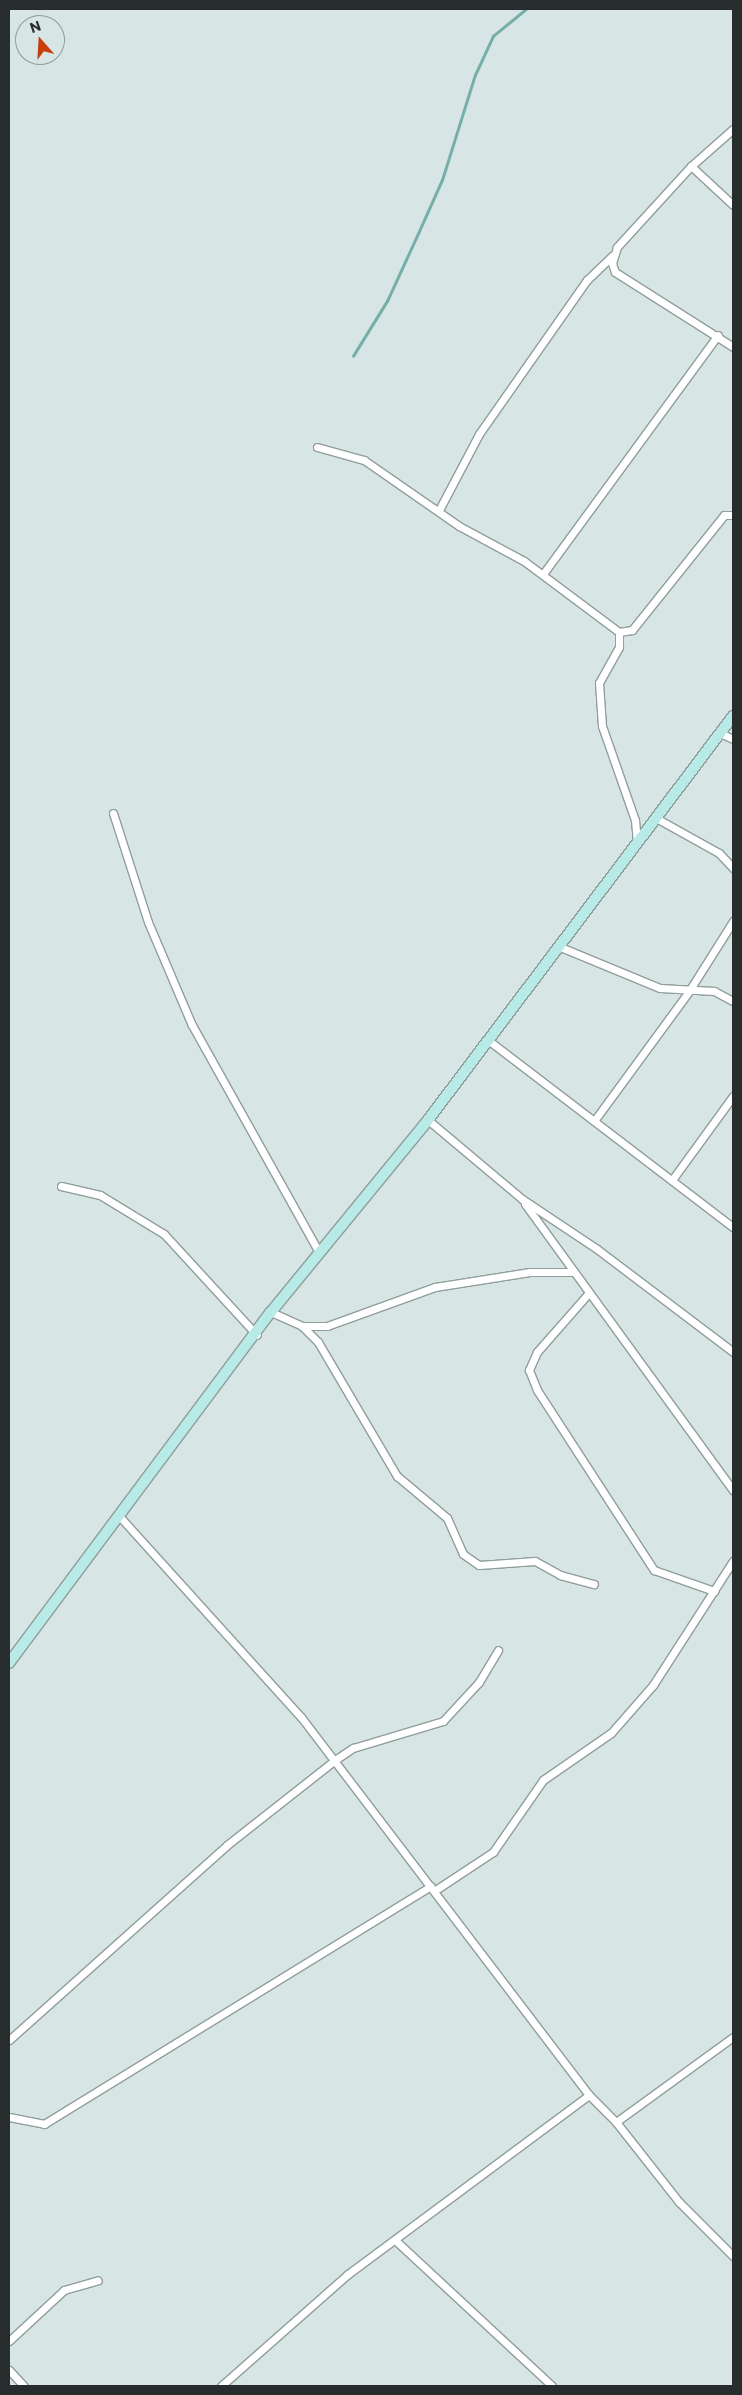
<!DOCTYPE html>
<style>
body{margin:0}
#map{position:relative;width:742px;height:2395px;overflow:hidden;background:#d7e6e4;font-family:Commissioner,sans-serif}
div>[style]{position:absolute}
.stream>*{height:2.5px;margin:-1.25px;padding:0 1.25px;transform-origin:1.25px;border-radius:1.25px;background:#76aea8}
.roads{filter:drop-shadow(1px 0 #909e9c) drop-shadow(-1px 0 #909e9c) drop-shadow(0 1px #909e9c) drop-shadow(0 -1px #909e9c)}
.street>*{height:7px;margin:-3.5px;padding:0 3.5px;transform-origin:3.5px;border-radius:3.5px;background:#fff}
.secondary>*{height:10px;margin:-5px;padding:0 5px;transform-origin:5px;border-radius:5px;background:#b8ebe7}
span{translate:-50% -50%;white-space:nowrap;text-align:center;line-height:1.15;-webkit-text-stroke:4.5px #d7e6e4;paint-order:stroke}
.frame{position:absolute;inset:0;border:10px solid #272c2c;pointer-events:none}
.north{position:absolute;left:15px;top:15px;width:50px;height:50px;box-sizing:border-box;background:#d7e6e4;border:1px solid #919c9a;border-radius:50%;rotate:341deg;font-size:14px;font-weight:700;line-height:20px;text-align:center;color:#272c2c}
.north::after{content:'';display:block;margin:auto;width:18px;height:22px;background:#c63e09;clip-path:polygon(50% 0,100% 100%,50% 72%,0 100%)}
</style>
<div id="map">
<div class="stream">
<div style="left:353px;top:356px;width:65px;rotate:-58.3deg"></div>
<div style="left:387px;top:301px;width:69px;rotate:-65.3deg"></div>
<div style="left:416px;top:238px;width:64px;rotate:-65.9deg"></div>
<div style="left:442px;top:180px;width:110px;rotate:-72.6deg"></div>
<div style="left:475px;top:75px;width:43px;rotate:-65.2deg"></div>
<div style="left:493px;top:36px;width:43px;rotate:-39.3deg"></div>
</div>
<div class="roads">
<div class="street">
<div style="left:733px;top:129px;width:56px;rotate:138.6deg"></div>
<div style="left:691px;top:166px;width:110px;rotate:132.4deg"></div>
<div style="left:617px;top:247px;width:17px;rotate:107deg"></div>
<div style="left:612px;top:263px;width:9px;rotate:72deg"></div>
<div style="left:615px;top:272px;width:140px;rotate:32.4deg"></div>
<div style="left:691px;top:166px;width:57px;rotate:42.9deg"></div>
<div style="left:317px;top:447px;width:49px;rotate:15.5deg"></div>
<div style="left:364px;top:460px;width:116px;rotate:34.8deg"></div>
<div style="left:459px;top:526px;width:74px;rotate:28.3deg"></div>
<div style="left:524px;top:561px;width:119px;rotate:36.8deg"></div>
<div style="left:619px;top:632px;width:15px;rotate:90deg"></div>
<div style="left:619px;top:647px;width:41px;rotate:119.1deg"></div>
<div style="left:599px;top:683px;width:43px;rotate:86deg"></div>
<div style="left:602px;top:726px;width:100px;rotate:70.7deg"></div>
<div style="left:635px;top:820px;width:23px;rotate:85deg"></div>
<div style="left:439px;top:510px;width:86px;rotate:-62.2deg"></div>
<div style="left:479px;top:434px;width:188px;rotate:-55deg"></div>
<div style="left:587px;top:280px;width:35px;rotate:-44deg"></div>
<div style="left:543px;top:574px;width:296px;rotate:-53.8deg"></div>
<div style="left:619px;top:632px;width:13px;rotate:-9deg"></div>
<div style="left:632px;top:630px;width:147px;rotate:-51.3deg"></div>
<div style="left:724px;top:515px;width:9px"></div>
<div style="left:720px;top:733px;width:14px;rotate:25deg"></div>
<div style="left:113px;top:813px;width:114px;rotate:72.2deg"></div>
<div style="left:148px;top:922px;width:112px;rotate:66.9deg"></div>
<div style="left:192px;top:1025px;width:260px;rotate:60.8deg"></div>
<div style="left:656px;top:818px;width:72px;rotate:29.1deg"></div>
<div style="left:719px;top:853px;width:21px;rotate:47deg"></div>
<div style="left:558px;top:946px;width:110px;rotate:22.4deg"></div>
<div style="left:660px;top:988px;width:54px;rotate:3.2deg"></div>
<div style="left:714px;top:991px;width:21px;rotate:28deg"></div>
<div style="left:488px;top:1040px;width:308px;rotate:37.4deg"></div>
<div style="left:428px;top:1120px;width:123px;rotate:40deg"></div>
<div style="left:522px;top:1199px;width:90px;rotate:33.7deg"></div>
<div style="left:597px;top:1249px;width:171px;rotate:37.1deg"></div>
<div style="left:594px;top:1121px;width:161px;rotate:-53.8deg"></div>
<div style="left:689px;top:991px;width:83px;rotate:-57.8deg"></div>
<div style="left:672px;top:1180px;width:104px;rotate:-54deg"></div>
<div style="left:61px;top:1186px;width:40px;rotate:13deg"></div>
<div style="left:100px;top:1195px;width:75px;rotate:31.4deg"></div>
<div style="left:164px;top:1234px;width:137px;rotate:47.4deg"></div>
<div style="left:525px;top:1204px;width:354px;rotate:54deg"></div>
<div style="left:587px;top:1295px;width:76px;rotate:131.3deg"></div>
<div style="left:537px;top:1352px;width:20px;rotate:114deg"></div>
<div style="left:529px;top:1370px;width:22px;rotate:68deg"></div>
<div style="left:537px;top:1390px;width:215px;rotate:57deg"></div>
<div style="left:654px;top:1570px;width:64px;rotate:19.3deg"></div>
<div style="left:271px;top:1312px;width:34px;rotate:24deg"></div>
<div style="left:302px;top:1326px;width:25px"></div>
<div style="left:327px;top:1326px;width:115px;rotate:-19.9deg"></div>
<div style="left:435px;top:1287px;width:96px;rotate:-9deg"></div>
<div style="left:530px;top:1272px;width:44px"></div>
<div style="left:302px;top:1326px;width:23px;rotate:45deg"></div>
<div style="left:318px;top:1342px;width:156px;rotate:59.5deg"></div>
<div style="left:397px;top:1476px;width:65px;rotate:40deg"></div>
<div style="left:447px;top:1518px;width:39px;rotate:66deg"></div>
<div style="left:463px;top:1554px;width:19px;rotate:35deg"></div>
<div style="left:479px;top:1565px;width:56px;rotate:-4.1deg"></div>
<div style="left:535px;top:1561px;width:29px;rotate:29deg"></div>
<div style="left:560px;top:1575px;width:35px;rotate:15deg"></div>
<div style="left:121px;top:1518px;width:268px;rotate:47.9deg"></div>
<div style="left:301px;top:1717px;width:475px;rotate:52.7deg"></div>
<div style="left:589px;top:2095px;width:38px;rotate:45deg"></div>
<div style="left:616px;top:2122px;width:102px;rotate:51.8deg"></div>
<div style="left:679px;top:2202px;width:76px;rotate:45deg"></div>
<div style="left:434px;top:1891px;width:71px;rotate:-33.5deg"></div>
<div style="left:493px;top:1852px;width:88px;rotate:-55.2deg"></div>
<div style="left:543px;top:1780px;width:83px;rotate:-34.7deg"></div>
<div style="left:611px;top:1733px;width:64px;rotate:-48.8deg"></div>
<div style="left:653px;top:1685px;width:148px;rotate:-57.2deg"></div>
<div style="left:9px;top:2040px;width:292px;rotate:-41.8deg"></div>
<div style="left:227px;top:1845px;width:137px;rotate:-38.2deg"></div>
<div style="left:335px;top:1760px;width:22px;rotate:-34deg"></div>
<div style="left:353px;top:1748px;width:94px;rotate:-16.7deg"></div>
<div style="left:443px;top:1721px;width:53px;rotate:-47.3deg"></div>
<div style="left:479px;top:1682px;width:37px;rotate:-59deg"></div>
<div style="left:9px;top:2117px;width:36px;rotate:11deg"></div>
<div style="left:44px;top:2124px;width:454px;rotate:-31.6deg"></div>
<div style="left:616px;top:2122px;width:145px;rotate:-36deg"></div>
<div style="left:395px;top:2240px;width:214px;rotate:42.9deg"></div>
<div style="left:9px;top:2341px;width:75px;rotate:-42.8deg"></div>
<div style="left:64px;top:2290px;width:35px;rotate:-16deg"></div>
<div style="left:9px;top:2370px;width:22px;rotate:47deg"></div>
<div style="left:221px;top:2386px;width:169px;rotate:-41.4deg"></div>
<div style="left:348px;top:2274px;width:300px;rotate:-36.6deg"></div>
</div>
<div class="secondary">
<div style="left:9px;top:1663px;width:438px;rotate:-53.3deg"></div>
<div style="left:271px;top:1312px;width:248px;rotate:-50.7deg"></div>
<div style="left:428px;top:1120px;width:506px;rotate:-52.95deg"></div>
</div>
</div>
<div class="frame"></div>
<div class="north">N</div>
</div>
